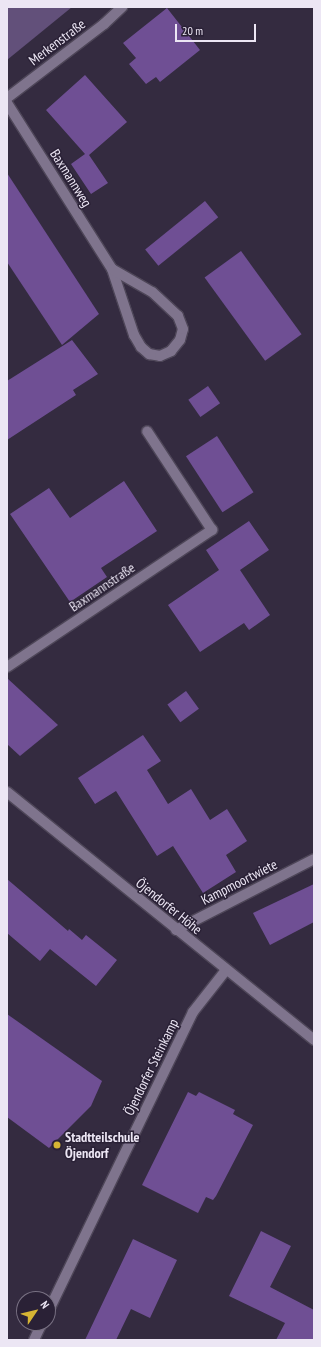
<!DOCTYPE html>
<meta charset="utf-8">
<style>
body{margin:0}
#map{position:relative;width:321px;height:1347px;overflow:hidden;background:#342b40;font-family:"PT Sans Narrow",sans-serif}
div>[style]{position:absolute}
.green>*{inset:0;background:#62507a}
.building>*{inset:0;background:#6f4f94;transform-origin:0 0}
.roads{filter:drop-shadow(1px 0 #4e4658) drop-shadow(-1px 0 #4e4658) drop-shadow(0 1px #4e4658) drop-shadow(0 -1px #4e4658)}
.minor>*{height:10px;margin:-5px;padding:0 5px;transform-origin:5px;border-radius:5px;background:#7f748d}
.dots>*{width:11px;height:11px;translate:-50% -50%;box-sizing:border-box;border:2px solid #2a2136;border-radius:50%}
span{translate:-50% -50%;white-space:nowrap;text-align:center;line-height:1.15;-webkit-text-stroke:3px #2a2136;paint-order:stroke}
.street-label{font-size:14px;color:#ece6f4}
.poi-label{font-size:14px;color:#ece6f4;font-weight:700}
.left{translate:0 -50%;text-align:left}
.frame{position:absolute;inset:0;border:8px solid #ece6f4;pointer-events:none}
.north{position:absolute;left:16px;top:1291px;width:40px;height:40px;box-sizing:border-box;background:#2a2136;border:1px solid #787082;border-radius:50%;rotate:55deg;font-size:11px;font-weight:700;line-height:16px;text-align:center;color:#ece6f4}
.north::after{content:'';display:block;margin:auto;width:14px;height:18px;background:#d6b534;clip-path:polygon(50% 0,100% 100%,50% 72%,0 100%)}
.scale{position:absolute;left:175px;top:24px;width:81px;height:18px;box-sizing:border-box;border:2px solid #ece6f4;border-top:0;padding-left:5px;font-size:12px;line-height:14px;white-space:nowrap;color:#ece6f4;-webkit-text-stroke:3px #2a2136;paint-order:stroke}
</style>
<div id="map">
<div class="green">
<div style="clip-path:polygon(7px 7px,72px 7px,7px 60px)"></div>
</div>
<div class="building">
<div style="clip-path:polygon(167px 8px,200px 50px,160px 82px,156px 77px,146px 84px,129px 64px,136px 58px,123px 43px)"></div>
<div style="clip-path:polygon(85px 75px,127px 122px,89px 155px,108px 183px,91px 194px,71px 164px,85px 154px,46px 110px)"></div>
<div style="clip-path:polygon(7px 173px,99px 314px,62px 345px,7px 262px)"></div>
<div style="left:205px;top:201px;width:21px;height:77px;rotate:51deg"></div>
<div style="left:241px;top:251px;width:103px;height:45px;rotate:54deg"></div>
<div style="clip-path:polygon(72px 340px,98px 374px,73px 390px,76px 395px,7px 440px,7px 381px)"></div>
<div style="left:208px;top:386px;width:21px;height:24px;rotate:55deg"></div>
<div style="left:217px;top:436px;width:67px;height:37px;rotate:57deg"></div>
<div style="clip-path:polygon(124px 481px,157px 531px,101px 568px,107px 577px,70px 602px,10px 514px,49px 488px,70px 518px)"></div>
<div style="clip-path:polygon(249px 521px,269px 550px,240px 570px,270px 615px,249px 630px,244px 623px,200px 652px,168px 605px,219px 570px,206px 550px)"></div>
<div style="clip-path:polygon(7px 678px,58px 725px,20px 756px,7px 744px)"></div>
<div style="left:186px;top:691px;width:22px;height:23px;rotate:54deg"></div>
<div style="clip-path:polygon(143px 735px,161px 761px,147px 770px,168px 804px,191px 789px,210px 820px,227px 809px,247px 841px,226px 855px,236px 872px,203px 893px,173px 846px,157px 856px,116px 791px,95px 804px,78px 778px)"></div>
<div style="clip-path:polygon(7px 879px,68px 931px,69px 929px,82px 940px,86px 935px,117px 960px,96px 986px,50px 949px,40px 961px,7px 933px)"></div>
<div style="clip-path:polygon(314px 884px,314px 922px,270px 945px,253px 913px)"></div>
<div style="clip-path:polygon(7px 1014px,102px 1081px,91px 1106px,49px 1148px,7px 1117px)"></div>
<div style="clip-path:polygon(188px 1092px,196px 1096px,199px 1092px,235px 1110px,233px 1114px,253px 1125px,216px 1196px,213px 1200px,206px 1197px,198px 1213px,142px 1185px)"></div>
<div style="clip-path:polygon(261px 1231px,291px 1246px,270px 1287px,314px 1310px,314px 1340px,276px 1340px,285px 1323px,229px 1296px)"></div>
<div style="clip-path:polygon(133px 1239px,177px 1260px,150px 1318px,131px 1309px,116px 1340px,85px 1340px)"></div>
</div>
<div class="roads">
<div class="minor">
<div style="left:7px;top:98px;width:122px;rotate:-37.3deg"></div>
<div style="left:104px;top:24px;width:25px;rotate:-43deg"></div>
<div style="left:7px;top:103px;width:196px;rotate:57.7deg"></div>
<div style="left:112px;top:269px;width:70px;rotate:71.6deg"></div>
<div style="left:134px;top:335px;width:14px;rotate:60deg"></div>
<div style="left:141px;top:347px;width:11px;rotate:41deg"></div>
<div style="left:149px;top:354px;width:11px;rotate:10deg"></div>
<div style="left:160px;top:356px;width:12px;rotate:-24deg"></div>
<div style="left:171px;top:351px;width:14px;rotate:-51deg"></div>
<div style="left:180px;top:340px;width:11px;rotate:-75deg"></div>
<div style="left:183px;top:329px;width:14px;rotate:-111deg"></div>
<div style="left:178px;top:316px;width:35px;rotate:-137deg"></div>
<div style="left:152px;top:292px;width:46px;rotate:-150.1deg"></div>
<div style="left:7px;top:667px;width:247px;rotate:-33.8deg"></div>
<div style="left:212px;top:530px;width:118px;rotate:-123.3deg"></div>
<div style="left:7px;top:792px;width:395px;rotate:38.9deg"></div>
<div style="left:176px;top:930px;width:155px;rotate:-27.2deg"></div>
<div style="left:48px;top:1312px;width:333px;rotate:-64.2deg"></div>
<div style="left:193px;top:1012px;width:53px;rotate:-51.8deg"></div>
<div style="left:34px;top:1340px;width:19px;rotate:-65deg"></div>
</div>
</div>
<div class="dots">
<div style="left:57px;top:1145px;background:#d6b534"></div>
</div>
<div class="street-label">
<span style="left:57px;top:42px;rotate:-37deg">Merkenstraße</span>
<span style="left:71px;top:178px;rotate:58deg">Baxmannweg</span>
<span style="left:102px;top:587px;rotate:-34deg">Baxmannstraße</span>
<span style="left:239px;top:882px;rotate:-27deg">Kampmoortwiete</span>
<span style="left:169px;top:906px;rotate:39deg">Öjendorfer Höhe</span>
<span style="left:151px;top:1067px;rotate:-64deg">Öjendorfer Steinkamp</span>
</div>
<div class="poi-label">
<span class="left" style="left:65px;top:1145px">Stadtteilschule<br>Öjendorf</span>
</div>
<div class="frame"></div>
<div class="north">N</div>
<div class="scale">20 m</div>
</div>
